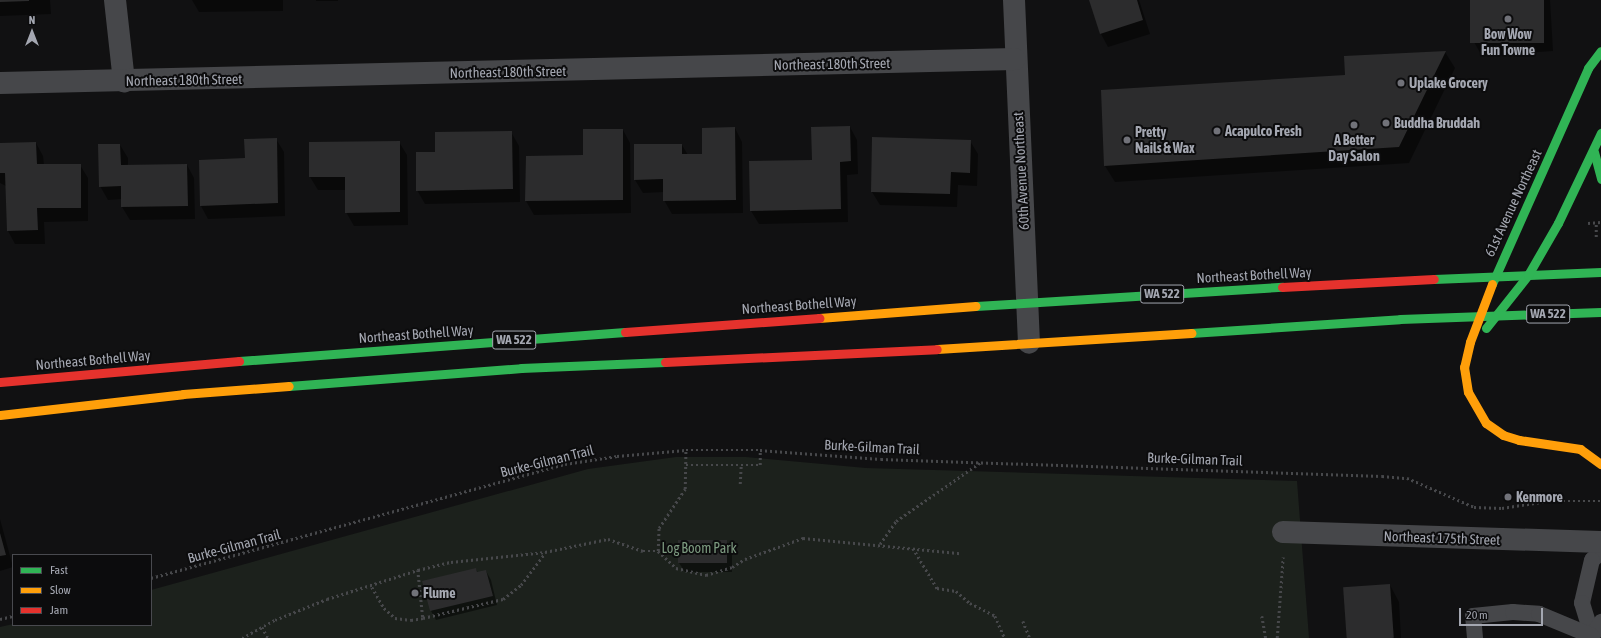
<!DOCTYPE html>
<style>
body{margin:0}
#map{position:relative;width:1601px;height:638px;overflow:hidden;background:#111112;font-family:"Asap Condensed",sans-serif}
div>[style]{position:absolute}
.green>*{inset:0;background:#1c211c}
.shadow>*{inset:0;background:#0007;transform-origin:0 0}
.building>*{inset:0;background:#2c2c2d;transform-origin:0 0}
.path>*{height:2.5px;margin-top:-1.25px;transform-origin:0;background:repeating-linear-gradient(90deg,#47484b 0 2px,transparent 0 5px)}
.lane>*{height:16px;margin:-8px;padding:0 8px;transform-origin:8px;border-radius:8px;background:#46474a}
.street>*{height:22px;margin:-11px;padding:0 11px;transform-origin:11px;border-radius:11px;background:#46474a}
.fast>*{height:9px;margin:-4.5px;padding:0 4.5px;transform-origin:4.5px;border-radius:4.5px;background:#30b455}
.slow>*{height:9px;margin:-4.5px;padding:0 4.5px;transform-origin:4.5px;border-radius:4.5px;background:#ff9f0a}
.jam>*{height:9px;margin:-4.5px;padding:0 4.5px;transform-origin:4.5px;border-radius:4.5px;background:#e5322d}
.dots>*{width:11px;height:11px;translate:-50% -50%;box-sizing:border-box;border:2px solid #0c0c0d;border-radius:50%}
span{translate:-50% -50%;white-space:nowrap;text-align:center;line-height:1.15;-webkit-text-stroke:4px #0c0c0d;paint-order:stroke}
.shield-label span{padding:1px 3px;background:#0c0c0d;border:1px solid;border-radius:3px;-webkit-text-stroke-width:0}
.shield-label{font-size:13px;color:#a4a7b1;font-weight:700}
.poi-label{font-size:14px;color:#a4a7b1;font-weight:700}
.left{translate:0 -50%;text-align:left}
.street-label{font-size:14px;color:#a4a7b1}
.park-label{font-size:14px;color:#7d9a80}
.legend{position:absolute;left:12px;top:554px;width:140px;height:72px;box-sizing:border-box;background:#0c0c0d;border:1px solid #494a4f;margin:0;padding:5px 7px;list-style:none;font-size:12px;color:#a4a7b1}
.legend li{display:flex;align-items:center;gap:8px;height:20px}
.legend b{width:20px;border:1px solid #494a4f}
.north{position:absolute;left:12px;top:12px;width:40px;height:40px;-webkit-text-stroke:3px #0c0c0d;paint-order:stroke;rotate:0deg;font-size:11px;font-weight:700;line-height:16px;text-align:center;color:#a4a7b1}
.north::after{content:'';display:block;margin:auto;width:14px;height:18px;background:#a4a7b1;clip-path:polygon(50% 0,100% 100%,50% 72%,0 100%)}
.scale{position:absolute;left:1459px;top:608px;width:84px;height:18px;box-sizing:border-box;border:2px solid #a4a7b1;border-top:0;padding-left:5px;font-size:12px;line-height:14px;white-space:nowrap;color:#a4a7b1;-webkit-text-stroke:3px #0c0c0d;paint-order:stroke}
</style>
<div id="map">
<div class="green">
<div style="clip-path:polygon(676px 457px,746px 457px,866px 468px,1297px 481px,1309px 638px,0 638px,0 627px,13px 624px,151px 625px,151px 590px,588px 469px)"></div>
</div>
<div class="shadow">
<div style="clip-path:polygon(0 0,50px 0,51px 14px,0 16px)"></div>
<div style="clip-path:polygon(192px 0,283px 0,283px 11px,199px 12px)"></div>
<div style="left:316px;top:0;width:22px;height:1px"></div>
<div style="clip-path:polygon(1090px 0,1139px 0,1150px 34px,1108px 47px,1101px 34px)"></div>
<div style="clip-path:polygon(1471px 0,1550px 0,1553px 51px,1482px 56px,1474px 42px)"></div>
<div style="clip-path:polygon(1445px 52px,1455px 68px,1409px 163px,1115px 182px,1105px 166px,1346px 76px)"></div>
<div style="clip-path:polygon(850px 127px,857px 140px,858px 174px,847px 175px,848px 222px,759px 224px,751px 211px,813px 161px)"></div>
<div style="clip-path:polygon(735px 128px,742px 142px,743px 213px,672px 214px,664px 200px,664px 192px,643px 193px,635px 180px,682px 145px,688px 155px,703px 155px)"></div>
<div style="clip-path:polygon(623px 130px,630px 143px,631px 213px,534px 215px,526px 201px,527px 157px,584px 156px)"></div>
<div style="clip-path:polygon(511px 132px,519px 146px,520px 202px,425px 204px,417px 190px)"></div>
<div style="clip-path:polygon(276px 139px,284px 152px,285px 216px,208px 219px,201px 206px,246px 159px)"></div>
<div style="clip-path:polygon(970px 141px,978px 154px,977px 186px,958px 185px,957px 207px,880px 205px,872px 192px)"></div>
<div style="clip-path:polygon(399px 142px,407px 155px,408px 225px,354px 226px,346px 212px,346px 190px,318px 190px,310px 177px)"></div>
<div style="clip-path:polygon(36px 143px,43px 156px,44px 165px,80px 165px,88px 178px,88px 221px,44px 222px,45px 244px,15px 244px,8px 231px,6px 186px,0 183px,0 144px)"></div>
<div style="clip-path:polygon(120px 145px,128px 158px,128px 165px,187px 165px,194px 178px,195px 219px,130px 220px,122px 207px,122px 199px,108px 200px,100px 186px)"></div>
<div style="clip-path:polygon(0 519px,13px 567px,0 571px)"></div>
<div style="clip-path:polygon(726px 541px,732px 550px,732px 572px,685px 572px,679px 563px,679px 542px)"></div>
<div style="clip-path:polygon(476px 569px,478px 573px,486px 571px,491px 580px,497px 605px,436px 620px,431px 611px)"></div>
<div style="clip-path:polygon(1390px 585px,1399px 602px,1401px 638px,1346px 638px)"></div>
</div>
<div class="building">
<div style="clip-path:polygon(0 0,29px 0,29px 1px,0 2px)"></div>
<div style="clip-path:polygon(1089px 0,1137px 0,1143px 20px,1100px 34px)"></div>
<div style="left:1470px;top:0;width:74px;height:43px"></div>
<div style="clip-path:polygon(1446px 51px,1399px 147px,1104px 166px,1101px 90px,1345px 75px,1344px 56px)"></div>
<div style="clip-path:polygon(850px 126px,851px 161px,840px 162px,841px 209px,750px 211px,749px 161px,812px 160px,811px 127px)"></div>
<div style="clip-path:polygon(735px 127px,736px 200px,663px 201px,663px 179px,634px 180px,634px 144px,682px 144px,682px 154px,702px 154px,702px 128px)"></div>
<div style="clip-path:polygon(583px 129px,623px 129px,623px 200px,525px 201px,526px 156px,583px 155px)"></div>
<div style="clip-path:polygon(512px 131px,513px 189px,416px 191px,416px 152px,435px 152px,435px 132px)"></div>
<div style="clip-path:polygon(872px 137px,971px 140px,970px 173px,951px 172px,950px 194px,871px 192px)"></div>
<div style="clip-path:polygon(277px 138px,278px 203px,200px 206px,199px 160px,245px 158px,244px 139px)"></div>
<div style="clip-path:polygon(400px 141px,400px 212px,345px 213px,345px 177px,309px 177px,309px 142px)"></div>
<div style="clip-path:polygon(36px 142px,37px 164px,81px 164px,81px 208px,37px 208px,38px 230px,7px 231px,5px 173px,0 173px,0 143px)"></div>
<div style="clip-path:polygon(98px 144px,120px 144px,121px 165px,187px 164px,188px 206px,121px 207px,121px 186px,99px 187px)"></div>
<div style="clip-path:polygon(0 533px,6px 555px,0 556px)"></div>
<div style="left:727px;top:540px;width:23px;height:49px;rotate:90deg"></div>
<div style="clip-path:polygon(476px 568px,477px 572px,486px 570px,493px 596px,430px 611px,422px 581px)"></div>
<div style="left:1390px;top:584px;width:54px;height:47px;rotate:86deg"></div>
</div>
<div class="path">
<div style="left:1588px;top:223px;width:13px;rotate:-4deg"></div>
<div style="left:1596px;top:237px;width:15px;rotate:-90deg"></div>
<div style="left:686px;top:465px;width:74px"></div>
<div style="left:760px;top:465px;width:15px;rotate:-90deg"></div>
<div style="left:740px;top:484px;width:19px;rotate:-87deg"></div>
<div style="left:880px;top:544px;width:28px;rotate:-55deg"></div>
<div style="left:896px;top:521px;width:103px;rotate:-34.8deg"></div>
<div style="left:913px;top:548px;width:47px;rotate:59deg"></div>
<div style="left:937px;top:588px;width:19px;rotate:9deg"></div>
<div style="left:956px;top:591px;width:18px;rotate:41deg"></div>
<div style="left:970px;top:603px;width:28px;rotate:27deg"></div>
<div style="left:995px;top:616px;width:24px;rotate:66deg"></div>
<div style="left:658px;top:551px;width:23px;rotate:-88deg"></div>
<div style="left:659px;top:528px;width:47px;rotate:-56.3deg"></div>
<div style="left:685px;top:489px;width:39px;rotate:-89deg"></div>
<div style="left:418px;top:570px;width:48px;rotate:84.1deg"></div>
<div style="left:151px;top:578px;width:429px;rotate:-15.4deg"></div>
<div style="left:565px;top:464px;width:53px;rotate:-8.7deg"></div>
<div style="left:617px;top:456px;width:69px;rotate:-5deg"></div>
<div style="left:686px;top:450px;width:74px"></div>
<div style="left:760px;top:450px;width:121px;rotate:4.3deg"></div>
<div style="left:881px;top:459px;width:501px;rotate:1.94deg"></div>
<div style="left:1382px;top:476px;width:25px;rotate:5deg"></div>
<div style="left:1407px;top:478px;width:73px;rotate:23.4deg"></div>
<div style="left:1474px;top:507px;width:28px;rotate:2deg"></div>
<div style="left:1502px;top:508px;width:47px;rotate:-8.7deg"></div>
<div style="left:1548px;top:501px;width:53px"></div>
<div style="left:372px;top:587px;width:24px;rotate:60deg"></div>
<div style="left:384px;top:608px;width:15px;rotate:42deg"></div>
<div style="left:395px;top:618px;width:16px;rotate:7deg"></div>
<div style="left:411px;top:620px;width:12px;rotate:-9deg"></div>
<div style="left:423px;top:618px;width:82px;rotate:-13.4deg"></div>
<div style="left:503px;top:599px;width:23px;rotate:-38deg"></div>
<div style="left:521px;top:585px;width:40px;rotate:-53deg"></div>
<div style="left:1262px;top:616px;width:22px;rotate:80deg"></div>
<div style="left:0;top:619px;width:13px;rotate:-13deg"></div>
<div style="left:1023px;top:621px;width:18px;rotate:68deg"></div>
<div style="left:262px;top:627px;width:13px;rotate:61deg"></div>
<div style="left:242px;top:638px;width:38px;rotate:-29deg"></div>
<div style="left:275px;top:620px;width:56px;rotate:-22deg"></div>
<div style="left:327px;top:599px;width:96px;rotate:-17.7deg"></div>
<div style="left:418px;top:570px;width:34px;rotate:-14deg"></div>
<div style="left:451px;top:562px;width:95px;rotate:-6.1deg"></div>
<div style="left:545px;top:552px;width:64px;rotate:-11.7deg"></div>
<div style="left:608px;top:539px;width:37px;rotate:19deg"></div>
<div style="left:643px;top:551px;width:15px"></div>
<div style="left:658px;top:551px;width:25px;rotate:43deg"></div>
<div style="left:676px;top:568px;width:31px;rotate:13deg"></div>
<div style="left:706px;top:575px;width:27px;rotate:-17deg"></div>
<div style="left:732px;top:567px;width:15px;rotate:-32deg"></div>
<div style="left:745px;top:559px;width:62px;rotate:-19.9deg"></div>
<div style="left:803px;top:538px;width:158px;rotate:5.5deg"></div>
<div style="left:1277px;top:638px;width:81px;rotate:-85.8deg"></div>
</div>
<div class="lane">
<div style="left:1601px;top:552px;width:12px;rotate:138deg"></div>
<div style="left:1592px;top:560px;width:44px;rotate:103.1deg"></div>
<div style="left:1582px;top:603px;width:34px;rotate:73deg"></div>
<div style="left:1592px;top:636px;width:17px;rotate:-57deg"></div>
<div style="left:1475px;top:638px;width:22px;rotate:-95deg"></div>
<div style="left:1473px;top:616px;width:40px;rotate:-5.7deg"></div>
<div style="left:1513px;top:612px;width:26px;rotate:4deg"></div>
<div style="left:1539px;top:614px;width:57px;rotate:22.5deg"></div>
</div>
<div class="street">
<div style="left:115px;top:0;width:82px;rotate:83.7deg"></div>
<div style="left:1014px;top:0;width:343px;rotate:87.5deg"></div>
<div style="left:0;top:83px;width:1015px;rotate:-1.35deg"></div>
<div style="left:1283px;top:532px;width:318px;rotate:1.8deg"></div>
</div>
<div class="fast">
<div style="left:1594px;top:152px;width:28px;rotate:75deg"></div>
<div style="left:1434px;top:279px;width:167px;rotate:-2.4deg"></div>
<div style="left:1492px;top:284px;width:236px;rotate:-66deg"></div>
<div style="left:1588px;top:68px;width:21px;rotate:-53deg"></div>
<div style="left:976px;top:306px;width:307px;rotate:-3.6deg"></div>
<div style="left:1486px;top:328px;width:68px;rotate:-51.6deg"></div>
<div style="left:1528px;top:275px;width:60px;rotate:-60deg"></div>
<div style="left:1558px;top:223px;width:100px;rotate:-64.5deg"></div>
<div style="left:1191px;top:333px;width:209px;rotate:-3.8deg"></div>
<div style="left:1400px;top:319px;width:201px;rotate:-2deg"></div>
<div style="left:239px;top:361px;width:387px;rotate:-4.3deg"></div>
<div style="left:289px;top:386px;width:233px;rotate:-4.4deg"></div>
<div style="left:521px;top:368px;width:144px;rotate:-2.4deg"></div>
</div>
<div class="slow">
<div style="left:1492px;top:284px;width:62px;rotate:110.8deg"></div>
<div style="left:1470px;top:342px;width:26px;rotate:103deg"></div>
<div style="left:1464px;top:367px;width:25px;rotate:81deg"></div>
<div style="left:1468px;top:392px;width:36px;rotate:60deg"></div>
<div style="left:1486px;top:423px;width:21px;rotate:35deg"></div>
<div style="left:1503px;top:435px;width:17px;rotate:17deg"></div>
<div style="left:1519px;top:440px;width:62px;rotate:8.4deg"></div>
<div style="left:1580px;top:449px;width:26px;rotate:36deg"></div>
<div style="left:819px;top:318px;width:157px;rotate:-4.4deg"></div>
<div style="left:937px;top:349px;width:255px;rotate:-3.6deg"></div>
<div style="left:0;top:415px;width:184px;rotate:-6.5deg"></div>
<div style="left:183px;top:394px;width:106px;rotate:-4.3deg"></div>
</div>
<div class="jam">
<div style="left:1282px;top:287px;width:152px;rotate:-3deg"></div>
<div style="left:625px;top:332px;width:195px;rotate:-4.1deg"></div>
<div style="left:665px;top:362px;width:272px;rotate:-2.7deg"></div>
<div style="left:0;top:382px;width:240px;rotate:-5deg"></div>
</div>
<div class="dots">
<div style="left:1508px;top:19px;background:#717279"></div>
<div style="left:1401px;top:83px;background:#717279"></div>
<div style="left:1386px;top:123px;background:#717279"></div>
<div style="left:1354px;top:125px;background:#717279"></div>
<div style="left:1217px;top:131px;background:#717279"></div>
<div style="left:1127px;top:140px;background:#717279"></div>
<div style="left:1508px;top:497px;background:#717279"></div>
<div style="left:415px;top:593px;background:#717279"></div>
</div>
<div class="shield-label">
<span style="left:1162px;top:294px">WA 522</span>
<span style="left:1548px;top:314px">WA 522</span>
<span style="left:514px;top:340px">WA 522</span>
</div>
<div class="poi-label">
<span style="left:1508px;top:42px">Bow Wow<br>Fun Towne</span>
<span class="left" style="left:1409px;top:83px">Uplake Grocery</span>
<span class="left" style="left:1394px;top:123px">Buddha Bruddah</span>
<span class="left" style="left:1225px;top:131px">Acapulco Fresh</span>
<span class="left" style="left:1135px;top:140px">Pretty<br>Nails &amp; Wax</span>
<span style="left:1354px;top:148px">A Better<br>Day Salon</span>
<span class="left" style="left:1516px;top:497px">Kenmore</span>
<span class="left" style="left:423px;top:593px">Flume</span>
</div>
<div class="street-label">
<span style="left:832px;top:64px;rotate:-1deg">Northeast 180th Street</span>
<span style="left:508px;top:72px;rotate:-1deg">Northeast 180th Street</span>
<span style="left:184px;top:80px;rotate:-1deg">Northeast 180th Street</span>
<span style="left:1021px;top:171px;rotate:-93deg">60th Avenue Northeast</span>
<span style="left:1513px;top:203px;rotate:-65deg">61st Avenue Northeast</span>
<span style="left:1254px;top:275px;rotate:-3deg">Northeast Bothell Way</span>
<span style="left:799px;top:305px;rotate:-4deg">Northeast Bothell Way</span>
<span style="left:416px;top:334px;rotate:-4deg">Northeast Bothell Way</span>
<span style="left:93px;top:360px;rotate:-5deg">Northeast Bothell Way</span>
<span style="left:872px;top:447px;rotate:3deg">Burke-Gilman Trail</span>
<span style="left:1195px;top:459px;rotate:2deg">Burke-Gilman Trail</span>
<span style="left:547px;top:461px;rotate:-14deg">Burke-Gilman Trail</span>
<span style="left:1442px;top:538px;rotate:2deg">Northeast 175th Street</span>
<span style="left:234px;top:546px;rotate:-15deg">Burke-Gilman Trail</span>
</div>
<div class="park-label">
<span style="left:699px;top:548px">Log Boom Park</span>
</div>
<ul class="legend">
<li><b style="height:5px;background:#30b455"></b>Fast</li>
<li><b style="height:5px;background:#ff9f0a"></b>Slow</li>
<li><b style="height:5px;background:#e5322d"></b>Jam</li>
</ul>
<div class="north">N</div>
<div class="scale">20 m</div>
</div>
